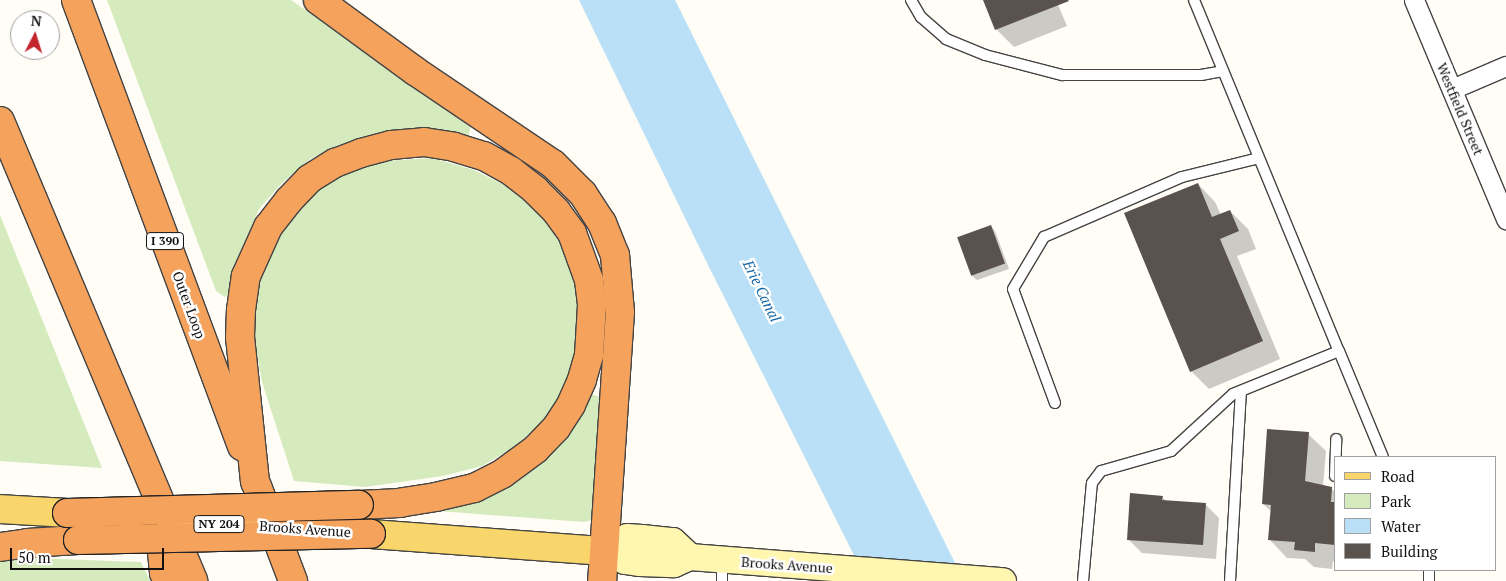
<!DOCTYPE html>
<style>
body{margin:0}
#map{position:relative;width:1506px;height:581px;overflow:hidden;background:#fffdf5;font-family:"PT Serif",serif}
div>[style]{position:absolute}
.green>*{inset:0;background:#d5ebbd}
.water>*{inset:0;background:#b9e0f7}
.shadow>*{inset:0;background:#0003}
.building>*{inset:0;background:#5a524d;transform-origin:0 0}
.roads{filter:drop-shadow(1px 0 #444) drop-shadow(-1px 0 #444) drop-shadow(0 1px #444) drop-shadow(0 -1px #444)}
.lane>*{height:10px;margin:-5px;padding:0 5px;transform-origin:5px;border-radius:5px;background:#fff}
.street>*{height:19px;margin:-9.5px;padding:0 9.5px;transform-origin:9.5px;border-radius:9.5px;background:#fff}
.secondary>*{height:26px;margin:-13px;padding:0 13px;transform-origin:13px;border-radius:13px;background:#fff6b0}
.primary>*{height:28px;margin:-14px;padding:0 14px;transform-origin:14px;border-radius:14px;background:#f9d66b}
.highway>*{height:28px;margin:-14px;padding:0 14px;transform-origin:14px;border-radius:14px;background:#f5a25d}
.bridges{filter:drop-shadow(1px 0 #222) drop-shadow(-1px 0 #222) drop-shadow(0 1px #222) drop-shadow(0 -1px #222)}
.primary-bridge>*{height:28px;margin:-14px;padding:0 14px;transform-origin:14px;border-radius:14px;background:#f9d66b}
.highway-bridge>*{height:28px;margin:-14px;padding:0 14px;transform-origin:14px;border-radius:14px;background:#f5a25d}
span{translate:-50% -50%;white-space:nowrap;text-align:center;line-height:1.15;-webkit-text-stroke:5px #fff;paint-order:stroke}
.shield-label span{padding:1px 4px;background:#fff;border:1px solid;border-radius:4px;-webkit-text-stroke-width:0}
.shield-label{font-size:12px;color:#111;font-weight:700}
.street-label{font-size:14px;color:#111}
.water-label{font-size:15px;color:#1768a6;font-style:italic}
.legend{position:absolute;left:1334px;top:456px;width:162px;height:115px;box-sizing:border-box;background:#fff;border:1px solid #a0a0a0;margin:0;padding:6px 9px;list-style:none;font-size:15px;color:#111}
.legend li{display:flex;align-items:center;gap:10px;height:25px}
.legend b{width:25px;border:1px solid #a0a0a0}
.north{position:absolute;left:10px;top:10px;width:50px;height:50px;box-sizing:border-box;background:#fff;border:1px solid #a0a0a0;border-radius:50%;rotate:5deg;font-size:14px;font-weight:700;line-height:20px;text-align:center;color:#111}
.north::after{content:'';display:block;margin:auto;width:18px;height:22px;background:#c4262e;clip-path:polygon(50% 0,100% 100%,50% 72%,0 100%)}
.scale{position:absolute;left:10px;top:548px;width:154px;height:22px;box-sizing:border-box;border:2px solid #111;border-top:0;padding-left:6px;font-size:15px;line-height:18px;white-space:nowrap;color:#111;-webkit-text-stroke:4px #fff;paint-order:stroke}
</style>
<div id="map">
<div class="green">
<div style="clip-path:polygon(107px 0,291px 0,471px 126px,468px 137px,417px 132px,374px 135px,338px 145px,310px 159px,281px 184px,259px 209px,233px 271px,231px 292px,225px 297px,216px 291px)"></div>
<div style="clip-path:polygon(432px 158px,474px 170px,508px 187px,534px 207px,556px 235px,569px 262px,577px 296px,579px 330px,573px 367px,560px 399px,539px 425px,516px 446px,482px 466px,443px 476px,365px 487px,294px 481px,262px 382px,253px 334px,255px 279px,284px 222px,309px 196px,344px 174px,387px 161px)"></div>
<div style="clip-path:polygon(0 215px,102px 468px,0 461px)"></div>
<div style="clip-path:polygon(587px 393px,604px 398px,593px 520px,584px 522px,438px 511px,436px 507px,508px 484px,541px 464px,555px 450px,569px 433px)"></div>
<div style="clip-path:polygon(32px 558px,141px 562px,150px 581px,0 581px,0 561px)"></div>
</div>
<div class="water">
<div style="clip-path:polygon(579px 0,675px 0,964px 581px,867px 581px,707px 263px)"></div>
</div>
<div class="shadow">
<div style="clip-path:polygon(984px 0,1056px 0,1067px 26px,1014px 47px,996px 29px)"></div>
<div style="clip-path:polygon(1198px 184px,1215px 202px,1221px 215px,1230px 211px,1248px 229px,1256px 249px,1237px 256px,1280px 359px,1209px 389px,1191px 371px)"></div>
<div style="clip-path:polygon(991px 226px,995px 231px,1009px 269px,977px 280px,972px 276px)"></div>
<div style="clip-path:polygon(1308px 434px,1326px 451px,1323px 486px,1331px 488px,1335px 492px,1335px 561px,1333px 561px,1332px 569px,1314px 567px,1305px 559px,1287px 558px,1270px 540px,1272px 512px,1263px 504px)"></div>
<div style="clip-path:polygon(1162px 497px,1166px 501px,1205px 504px,1219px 518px,1216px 559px,1142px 553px,1128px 539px)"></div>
</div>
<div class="building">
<div style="clip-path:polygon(983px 0,1068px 0,1069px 1px,995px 30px)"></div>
<div style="clip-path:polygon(1198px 183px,1212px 217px,1230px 210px,1239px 231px,1220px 239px,1263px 341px,1190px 372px,1124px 213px)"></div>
<div style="left:991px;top:225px;width:41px;height:36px;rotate:70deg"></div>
<div style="clip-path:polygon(1267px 429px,1309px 432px,1305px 481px,1332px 487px,1331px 502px,1335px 502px,1335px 545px,1315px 543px,1315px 552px,1294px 550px,1295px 542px,1268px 540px,1271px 505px,1262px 504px)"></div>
<div style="clip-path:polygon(1130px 493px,1163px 496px,1162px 500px,1206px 503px,1203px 545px,1127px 540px)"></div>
</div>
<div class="roads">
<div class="lane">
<div style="left:911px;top:0;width:20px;rotate:60deg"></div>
<div style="left:921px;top:17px;width:33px;rotate:41deg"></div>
<div style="left:946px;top:39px;width:42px;rotate:22.3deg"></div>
<div style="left:985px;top:55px;width:80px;rotate:14.6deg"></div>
<div style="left:1062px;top:75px;width:139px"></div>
<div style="left:1201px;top:75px;width:22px;rotate:-10deg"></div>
<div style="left:1194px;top:0;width:380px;rotate:67.6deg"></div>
<div style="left:1055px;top:403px;width:121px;rotate:-110.2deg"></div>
<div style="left:1013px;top:289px;width:61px;rotate:-59.2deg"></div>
<div style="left:1044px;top:237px;width:150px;rotate:-23.5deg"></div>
<div style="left:1182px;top:177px;width:79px;rotate:-13.9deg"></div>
<div style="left:1335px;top:476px;width:37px;rotate:-88deg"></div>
<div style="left:722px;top:561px;width:20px;rotate:90deg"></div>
<div style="left:1429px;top:570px;width:11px;rotate:90deg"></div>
<div style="left:1083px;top:581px;width:98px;rotate:-84.8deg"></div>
<div style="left:1092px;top:483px;width:15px;rotate:-53deg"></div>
<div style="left:1101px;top:471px;width:73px;rotate:-15.9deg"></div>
<div style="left:1171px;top:451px;width:84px;rotate:-42.6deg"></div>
<div style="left:1233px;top:394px;width:114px;rotate:-22.1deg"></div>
<div style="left:1339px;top:351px;width:115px;rotate:67.5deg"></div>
<div style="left:1230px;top:581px;width:190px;rotate:-86.7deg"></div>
</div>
<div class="street">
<div style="left:1414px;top:0;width:238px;rotate:67.2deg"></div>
<div style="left:1452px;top:89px;width:59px;rotate:-23.1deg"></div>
</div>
<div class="secondary">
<div style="left:604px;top:551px;width:6px"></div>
<div style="left:610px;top:551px;width:18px;rotate:34deg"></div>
<div style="left:625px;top:561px;width:15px;rotate:8deg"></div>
<div style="left:640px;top:563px;width:34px;rotate:2deg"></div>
<div style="left:674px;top:564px;width:17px;rotate:-24deg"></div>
<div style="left:690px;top:557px;width:314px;rotate:4.4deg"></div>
<div style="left:610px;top:551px;width:22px;rotate:-39deg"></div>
<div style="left:627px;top:537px;width:15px;rotate:4deg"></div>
<div style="left:642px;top:538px;width:31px;rotate:6deg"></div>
<div style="left:673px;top:541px;width:23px;rotate:43deg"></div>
</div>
<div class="primary">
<div style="left:0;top:509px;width:67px;rotate:3.4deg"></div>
<div style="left:371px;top:534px;width:234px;rotate:4.2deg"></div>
</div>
<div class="highway">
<div style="left:76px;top:0;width:476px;rotate:69.6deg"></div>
<div style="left:318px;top:0;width:120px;rotate:36.2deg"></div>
<div style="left:415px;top:71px;width:166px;rotate:34deg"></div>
<div style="left:553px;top:164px;width:42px;rotate:45deg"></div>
<div style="left:583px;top:194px;width:35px;rotate:57deg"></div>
<div style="left:602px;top:223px;width:35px;rotate:68deg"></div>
<div style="left:615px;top:255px;width:57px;rotate:85deg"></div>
<div style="left:620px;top:312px;width:270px;rotate:93.8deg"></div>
<div style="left:0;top:121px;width:499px;rotate:67.2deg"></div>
<div style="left:255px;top:482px;width:146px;rotate:-95.9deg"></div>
<div style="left:240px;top:337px;width:27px;rotate:-88deg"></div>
<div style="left:241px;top:310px;width:34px;rotate:-82deg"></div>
<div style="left:246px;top:276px;width:54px;rotate:-65.8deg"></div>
<div style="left:268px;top:227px;width:34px;rotate:-52deg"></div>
<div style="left:289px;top:200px;width:29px;rotate:-46deg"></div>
<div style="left:309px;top:179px;width:31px;rotate:-32deg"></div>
<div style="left:335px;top:163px;width:28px;rotate:-21deg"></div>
<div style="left:361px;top:153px;width:31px;rotate:-15deg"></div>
<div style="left:391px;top:145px;width:33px;rotate:-5deg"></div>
<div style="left:424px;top:142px;width:30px;rotate:9deg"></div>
<div style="left:454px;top:147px;width:31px;rotate:17deg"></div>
<div style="left:484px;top:156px;width:31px;rotate:29deg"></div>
<div style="left:511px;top:171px;width:31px;rotate:38deg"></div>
<div style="left:535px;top:190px;width:30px;rotate:45deg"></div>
<div style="left:556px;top:211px;width:27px;rotate:54deg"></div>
<div style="left:572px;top:233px;width:50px;rotate:70.1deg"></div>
<div style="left:589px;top:280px;width:25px;rotate:83deg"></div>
<div style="left:592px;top:305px;width:50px;rotate:93.4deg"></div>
<div style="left:589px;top:355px;width:26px;rotate:106deg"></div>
<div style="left:582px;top:380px;width:27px;rotate:114deg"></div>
<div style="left:571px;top:405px;width:27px;rotate:123deg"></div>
<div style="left:556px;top:428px;width:29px;rotate:134deg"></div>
<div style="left:536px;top:449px;width:42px;rotate:143.7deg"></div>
<div style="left:502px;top:474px;width:31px;rotate:153deg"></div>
<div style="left:474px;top:488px;width:39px;rotate:167deg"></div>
<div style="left:436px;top:497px;width:36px;rotate:171deg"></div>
<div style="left:400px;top:503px;width:41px;rotate:177.2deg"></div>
<div style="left:257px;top:486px;width:102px;rotate:69.2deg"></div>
<div style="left:159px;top:521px;width:52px;rotate:84.5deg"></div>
<div style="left:164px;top:573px;width:9px;rotate:63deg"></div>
<div style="left:0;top:547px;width:27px;rotate:-8deg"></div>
<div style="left:27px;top:543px;width:51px;rotate:-3.4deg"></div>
</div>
</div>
<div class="bridges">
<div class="primary-bridge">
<div style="left:171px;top:520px;width:84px;rotate:4.1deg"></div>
</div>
<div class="highway-bridge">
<div style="left:67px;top:513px;width:292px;rotate:-1.6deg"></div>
<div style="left:78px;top:540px;width:293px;rotate:-1.2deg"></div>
</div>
</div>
<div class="shield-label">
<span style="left:165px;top:241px">I 390</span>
<span style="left:219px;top:524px">NY 204</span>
</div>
<div class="street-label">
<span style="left:1460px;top:109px;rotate:67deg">Westfield Street</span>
<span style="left:189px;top:305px;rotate:70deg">Outer Loop</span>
<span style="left:305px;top:529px;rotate:4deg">Brooks Avenue</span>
<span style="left:787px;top:565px;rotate:4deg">Brooks Avenue</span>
</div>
<div class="water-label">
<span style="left:762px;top:291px;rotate:64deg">Erie Canal</span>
</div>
<ul class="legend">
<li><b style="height:6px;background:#f9d66b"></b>Road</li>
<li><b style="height:14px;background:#d5ebbd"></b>Park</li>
<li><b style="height:14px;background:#b9e0f7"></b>Water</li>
<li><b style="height:14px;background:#5a524d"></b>Building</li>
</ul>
<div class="north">N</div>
<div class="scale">50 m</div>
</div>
